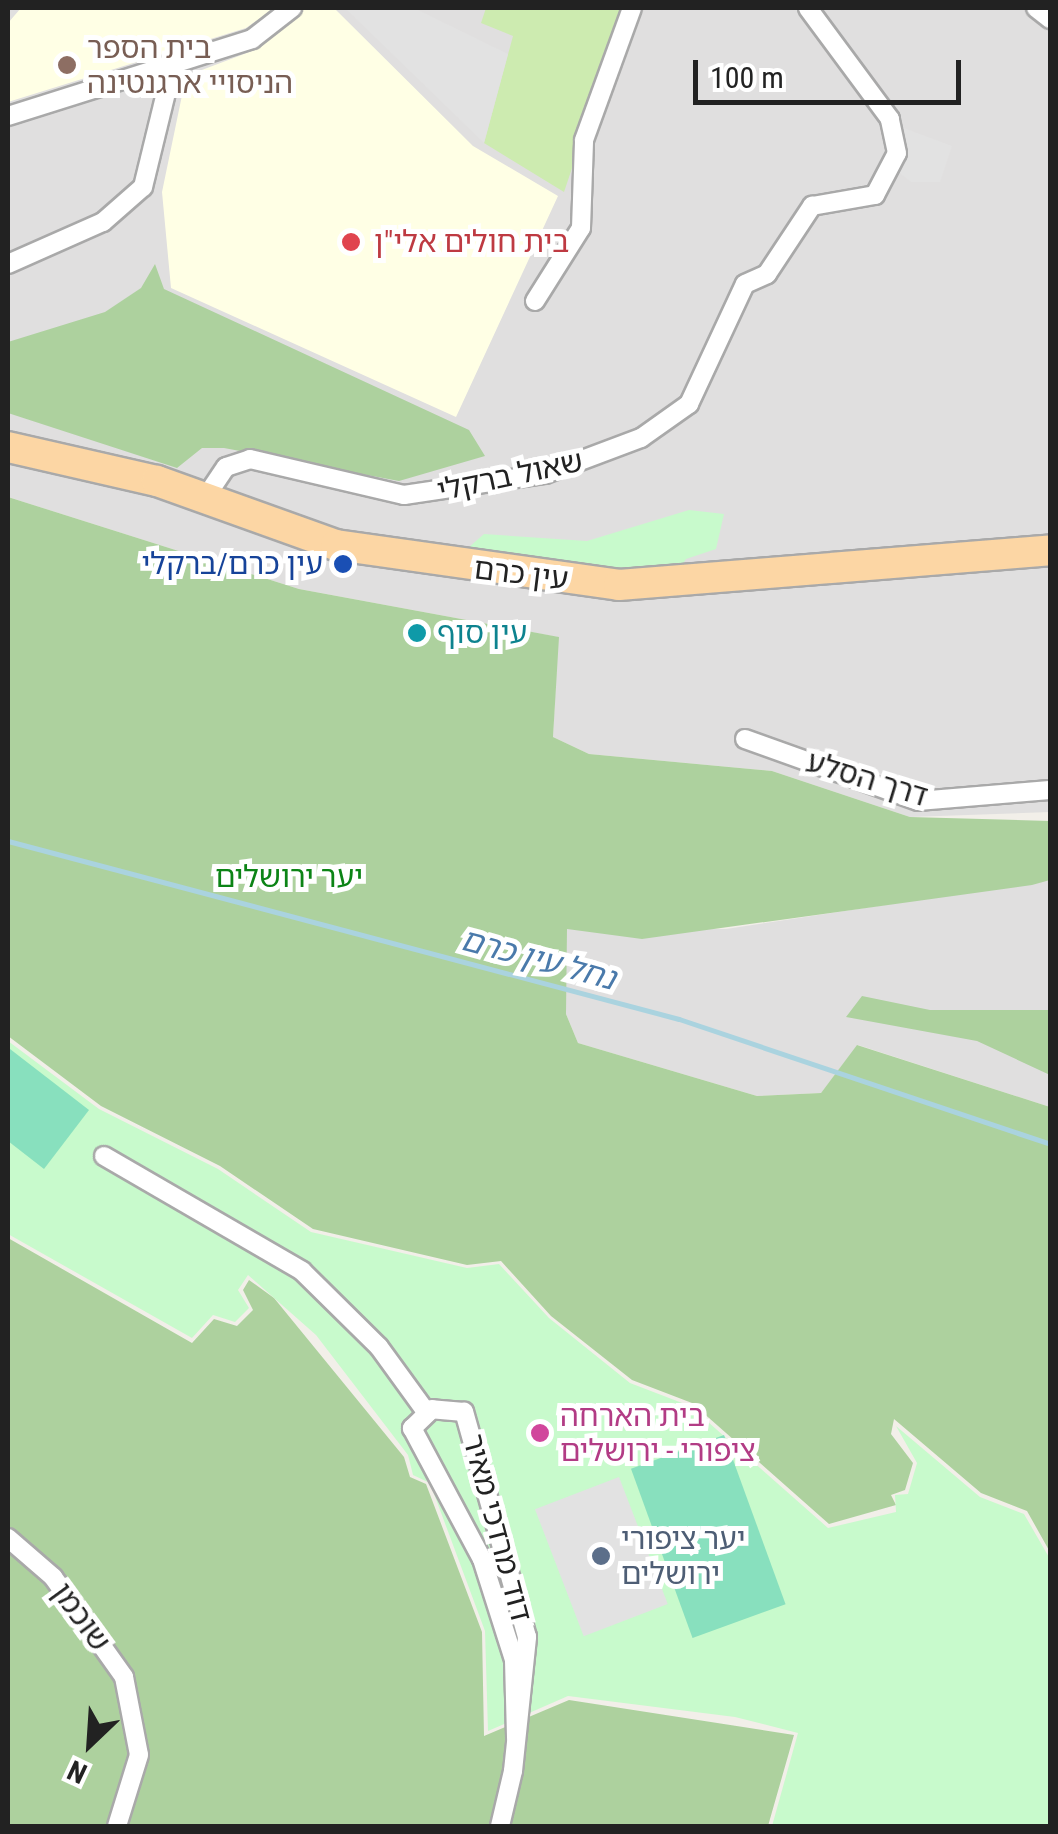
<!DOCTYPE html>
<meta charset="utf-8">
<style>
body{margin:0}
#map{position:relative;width:1058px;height:1834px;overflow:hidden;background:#f2efe9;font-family:"Roboto Condensed","Noto Sans Hebrew",sans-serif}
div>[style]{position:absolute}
.residential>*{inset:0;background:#e0dfdf}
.education>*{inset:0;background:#ffffe5}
.grass>*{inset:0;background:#cdebb0}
.forest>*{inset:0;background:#add19e}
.park>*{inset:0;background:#c8facc}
.pitch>*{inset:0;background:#88e0be;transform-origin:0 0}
.parking>*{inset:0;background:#e2e2e2;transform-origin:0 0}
.stream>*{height:5px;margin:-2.5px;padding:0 2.5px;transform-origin:2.5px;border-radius:2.5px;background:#aad3df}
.roads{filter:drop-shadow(2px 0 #a9a9a9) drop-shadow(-2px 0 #a9a9a9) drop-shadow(0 2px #a9a9a9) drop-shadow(0 -2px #a9a9a9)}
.minor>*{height:18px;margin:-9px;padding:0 9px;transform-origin:9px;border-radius:9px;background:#fff}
.primary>*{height:30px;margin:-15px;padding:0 15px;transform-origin:15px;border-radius:15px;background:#fcd6a4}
.dots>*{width:28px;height:28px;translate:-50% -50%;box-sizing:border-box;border:5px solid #fff;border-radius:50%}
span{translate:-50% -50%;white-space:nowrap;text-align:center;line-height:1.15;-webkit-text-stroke:10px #fff;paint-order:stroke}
.education-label{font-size:30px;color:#785e54}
.left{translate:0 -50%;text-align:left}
.health-label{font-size:30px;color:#be3a42}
.street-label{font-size:30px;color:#222}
.transit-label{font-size:30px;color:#164399}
.right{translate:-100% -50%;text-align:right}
.culture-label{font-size:30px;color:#0d838f}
.park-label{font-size:30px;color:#0c8416}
.hotel-label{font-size:30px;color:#b23c85}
.service-label{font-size:30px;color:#4e5e75}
.water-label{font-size:32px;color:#4a7aab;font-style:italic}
.frame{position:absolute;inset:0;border:10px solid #222;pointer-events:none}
.north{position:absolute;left:40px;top:1694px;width:100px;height:100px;-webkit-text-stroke:8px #fff;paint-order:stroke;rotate:205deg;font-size:28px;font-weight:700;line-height:40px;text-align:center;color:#222}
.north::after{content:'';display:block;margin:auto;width:35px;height:45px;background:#222;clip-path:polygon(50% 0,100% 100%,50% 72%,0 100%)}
.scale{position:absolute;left:693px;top:60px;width:268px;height:45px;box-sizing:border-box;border:5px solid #222;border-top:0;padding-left:12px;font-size:30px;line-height:35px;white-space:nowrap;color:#222;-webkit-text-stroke:8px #fff;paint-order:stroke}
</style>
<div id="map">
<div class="residential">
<div style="clip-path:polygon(8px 8px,1050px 8px,1050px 812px,910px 817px,772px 771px,589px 754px,553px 737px,558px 637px,299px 589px,8px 497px)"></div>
<div style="clip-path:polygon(1050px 880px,1050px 1107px,858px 1045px,821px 1093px,757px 1096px,578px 1043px,566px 1014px,566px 929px,726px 929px)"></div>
</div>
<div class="education">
<div style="clip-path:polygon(21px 8px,275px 8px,246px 28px,8px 102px,8px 23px)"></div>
<div style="clip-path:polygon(304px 8px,334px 8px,473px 146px,558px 196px,456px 417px,171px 288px,162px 192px,186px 76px,260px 48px)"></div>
</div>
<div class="grass">
<div style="clip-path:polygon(486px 8px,626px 8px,564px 192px,484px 143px,513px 36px,481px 23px)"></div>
</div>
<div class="forest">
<div style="clip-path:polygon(155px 264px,164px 289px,469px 430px,485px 456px,399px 481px,224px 448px,202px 448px,177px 468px,8px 413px,8px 342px,105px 312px,141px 288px)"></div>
<div style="clip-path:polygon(8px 497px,299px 589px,559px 637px,553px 737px,589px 754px,772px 771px,910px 817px,1050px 821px,1050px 880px,1032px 885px,642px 939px,567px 929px,566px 1014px,578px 1043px,757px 1096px,821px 1093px,857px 1045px,1050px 1107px,1050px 1552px,1027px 1511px,981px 1493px,894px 1419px,891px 1434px,913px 1463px,905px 1490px,891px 1495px,896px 1505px,829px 1524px,692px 1403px,632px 1380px,551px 1316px,501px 1261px,467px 1265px,313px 1229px,220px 1166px,101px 1106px,8px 1036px)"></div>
<div style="clip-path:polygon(862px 996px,930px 1010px,1050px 1010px,1050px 1075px,977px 1041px,846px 1017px)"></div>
<div style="clip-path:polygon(8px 1238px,192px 1343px,214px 1319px,237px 1326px,253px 1310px,243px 1290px,249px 1280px,274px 1298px,404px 1457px,410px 1477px,426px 1484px,482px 1632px,484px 1736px,569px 1700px,794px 1735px,768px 1826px,8px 1826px)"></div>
</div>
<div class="park">
<div style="clip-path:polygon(689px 510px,724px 514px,716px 549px,686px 559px,677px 573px,461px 554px,484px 534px,587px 541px)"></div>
<div style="clip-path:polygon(8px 1041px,99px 1109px,218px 1169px,311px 1232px,467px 1268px,499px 1264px,549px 1318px,630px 1383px,690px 1406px,828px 1528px,896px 1512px,895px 1495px,908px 1494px,917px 1463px,896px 1426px,980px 1497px,1024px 1514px,1050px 1559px,1050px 1826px,772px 1826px,798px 1733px,735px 1717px,568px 1696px,488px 1731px,485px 1631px,430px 1483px,413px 1475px,408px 1455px,316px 1335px,248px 1275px,238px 1290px,249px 1308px,235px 1322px,213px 1315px,192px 1338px,8px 1234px)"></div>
</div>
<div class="pitch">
<div style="clip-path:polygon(10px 1049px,89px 1110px,44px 1169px,8px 1141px)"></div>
<div style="left:724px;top:1435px;width:180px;height:99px;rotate:70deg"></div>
</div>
<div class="parking">
<div style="clip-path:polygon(345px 8px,414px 8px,508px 54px,484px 143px)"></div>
<div style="clip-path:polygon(901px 127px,952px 146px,940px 182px,911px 182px,896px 170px)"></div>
<div style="left:619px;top:1477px;width:136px;height:90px;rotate:69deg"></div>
</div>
<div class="stream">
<div style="left:8px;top:841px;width:694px;rotate:14.86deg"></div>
<div style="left:679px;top:1019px;width:391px;rotate:18.6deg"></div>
</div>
<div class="roads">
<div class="minor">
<div style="left:1036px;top:8px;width:18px;rotate:38deg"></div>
<div style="left:8px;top:116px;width:256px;rotate:-17.5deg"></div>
<div style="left:252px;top:39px;width:51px;rotate:-37.8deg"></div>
<div style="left:8px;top:264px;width:104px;rotate:-23.9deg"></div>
<div style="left:103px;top:222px;width:53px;rotate:-41.2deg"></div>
<div style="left:143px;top:187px;width:127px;rotate:-76.3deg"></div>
<div style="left:535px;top:301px;width:86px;rotate:-57.8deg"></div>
<div style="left:581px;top:228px;width:88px;rotate:-88deg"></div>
<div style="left:584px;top:140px;width:140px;rotate:-70deg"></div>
<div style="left:205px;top:498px;width:37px;rotate:-56deg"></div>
<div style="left:226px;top:467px;width:25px;rotate:-18deg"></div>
<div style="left:250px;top:459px;width:158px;rotate:13.2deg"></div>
<div style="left:404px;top:495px;width:143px;rotate:-8.5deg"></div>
<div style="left:545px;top:474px;width:103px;rotate:-20.6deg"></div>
<div style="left:641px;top:438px;width:59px;rotate:-35.3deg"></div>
<div style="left:689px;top:404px;width:132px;rotate:-65deg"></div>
<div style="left:745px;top:284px;width:24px;rotate:-24deg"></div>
<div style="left:767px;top:274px;width:82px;rotate:-56.5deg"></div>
<div style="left:812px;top:206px;width:64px;rotate:-9.9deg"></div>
<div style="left:875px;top:195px;width:47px;rotate:-62.4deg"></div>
<div style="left:897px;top:153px;width:35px;rotate:-102deg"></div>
<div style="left:890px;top:119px;width:138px;rotate:-126.5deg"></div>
<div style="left:745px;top:739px;width:184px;rotate:19.7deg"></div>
<div style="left:918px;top:801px;width:132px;rotate:-4.8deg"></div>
<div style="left:104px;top:1156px;width:229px;rotate:30.1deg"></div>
<div style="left:302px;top:1271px;width:108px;rotate:44.6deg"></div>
<div style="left:379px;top:1347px;width:82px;rotate:54deg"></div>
<div style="left:8px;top:1538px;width:60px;rotate:40.9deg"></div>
<div style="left:53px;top:1577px;width:123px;rotate:54.6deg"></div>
<div style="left:124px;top:1677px;width:79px;rotate:79.1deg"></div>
<div style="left:139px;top:1755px;width:74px;rotate:107.2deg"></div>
<div style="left:500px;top:1826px;width:57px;rotate:-76.7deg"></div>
<div style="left:513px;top:1771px;width:135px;rotate:-84deg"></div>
<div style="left:527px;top:1637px;width:234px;rotate:-105.6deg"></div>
<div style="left:464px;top:1412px;width:32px;rotate:-175deg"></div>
<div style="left:432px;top:1409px;width:28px;rotate:136deg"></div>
<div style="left:412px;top:1428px;width:149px;rotate:61.9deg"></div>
<div style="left:482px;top:1559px;width:106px;rotate:72.4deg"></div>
<div style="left:514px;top:1660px;width:78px;rotate:88.5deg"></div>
</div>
<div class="primary">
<div style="left:8px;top:447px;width:153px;rotate:12.9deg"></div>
<div style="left:157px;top:481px;width:190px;rotate:19.7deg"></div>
<div style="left:336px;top:545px;width:286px;rotate:8deg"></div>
<div style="left:619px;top:585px;width:432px;rotate:-4.6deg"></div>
</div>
</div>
<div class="dots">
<div style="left:67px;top:65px;background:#8d6e63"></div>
<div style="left:351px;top:242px;background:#e0444e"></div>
<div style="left:343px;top:564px;background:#1a4fb4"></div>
<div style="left:417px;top:633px;background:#0f9aa8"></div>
<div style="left:540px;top:1433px;background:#d1479c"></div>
<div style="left:601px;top:1556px;background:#5c6f8a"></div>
</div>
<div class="education-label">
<span class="left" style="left:87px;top:65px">בית הספר<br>הניסויי ארגנטינה</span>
</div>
<div class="health-label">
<span class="left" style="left:374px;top:242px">בית חולים אלי"ן</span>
</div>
<div class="street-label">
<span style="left:510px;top:476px;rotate:-12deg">שאול ברקלי</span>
<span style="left:521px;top:574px;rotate:7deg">עין כרם</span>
<span style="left:867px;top:779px;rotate:17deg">דרך הסלע</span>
<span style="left:497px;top:1528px;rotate:75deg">דוד מרדכי מאיר</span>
<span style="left:81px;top:1617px;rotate:54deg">שוכמן</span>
</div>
<div class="transit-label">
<span class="right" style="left:323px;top:564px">עין כרם/ברקלי</span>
</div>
<div class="culture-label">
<span class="left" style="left:437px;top:633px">עין סוף</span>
</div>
<div class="park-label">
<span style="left:289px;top:877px">יער ירושלים</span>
</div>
<div class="hotel-label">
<span class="left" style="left:560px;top:1433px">בית הארחה<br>ציפורי - ירושלים</span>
</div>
<div class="service-label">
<span class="left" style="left:621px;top:1556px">יער ציפורי<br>ירושלים</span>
</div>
<div class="water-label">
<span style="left:538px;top:959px;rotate:15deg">נחל עין כרם</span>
</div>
<div class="frame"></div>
<div class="north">N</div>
<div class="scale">100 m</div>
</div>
